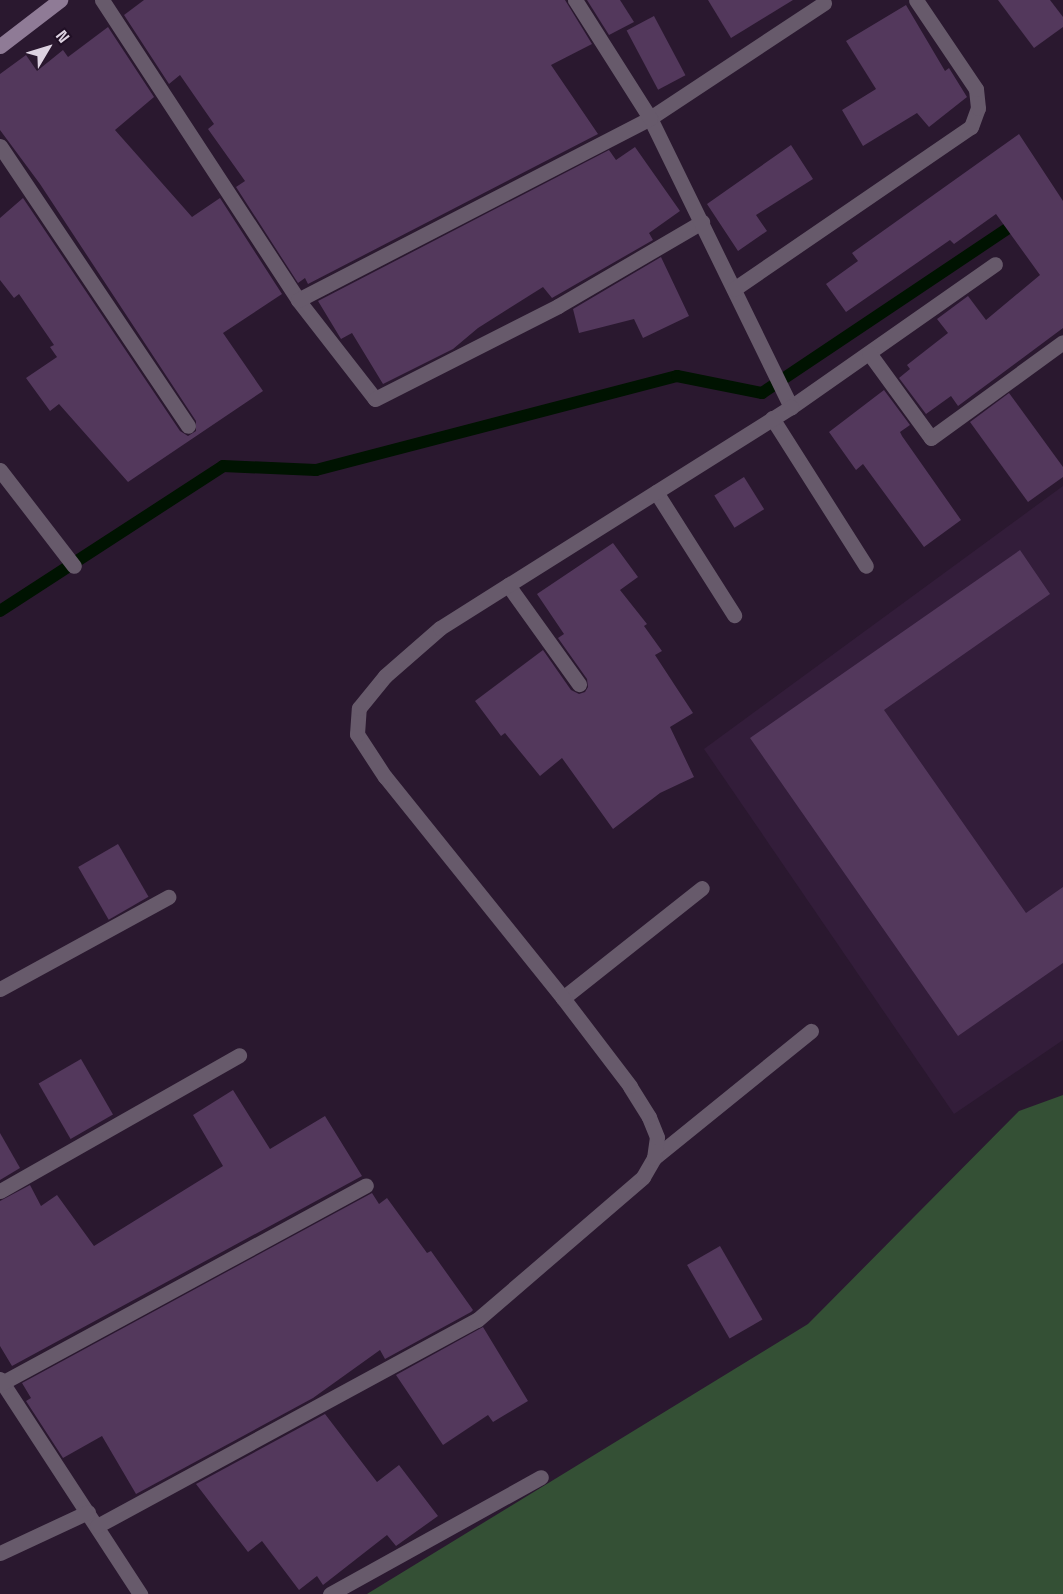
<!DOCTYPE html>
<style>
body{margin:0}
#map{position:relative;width:1063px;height:1594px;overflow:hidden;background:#2a182f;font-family:"Space Grotesk",sans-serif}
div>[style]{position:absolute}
.built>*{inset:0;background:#331d3a}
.green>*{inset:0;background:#345035}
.stream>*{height:12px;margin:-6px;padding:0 6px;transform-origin:6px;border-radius:6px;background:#001301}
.building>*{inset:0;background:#53385c;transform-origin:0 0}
.street>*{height:15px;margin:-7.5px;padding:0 7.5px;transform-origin:7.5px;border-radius:7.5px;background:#675a6b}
.secondary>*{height:15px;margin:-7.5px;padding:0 7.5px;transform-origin:7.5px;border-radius:7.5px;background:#8f7b96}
span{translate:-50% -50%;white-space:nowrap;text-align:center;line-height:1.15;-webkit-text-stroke:4.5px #200f25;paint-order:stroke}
.north{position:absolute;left:18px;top:18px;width:60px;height:60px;-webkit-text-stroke:4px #200f25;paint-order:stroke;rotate:52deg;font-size:16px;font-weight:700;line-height:24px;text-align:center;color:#ddd2e1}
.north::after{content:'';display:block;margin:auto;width:21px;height:27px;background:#ddd2e1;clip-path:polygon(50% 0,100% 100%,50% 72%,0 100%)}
</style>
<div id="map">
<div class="built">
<div style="clip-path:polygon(1063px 486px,1063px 1040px,954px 1114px,704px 749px)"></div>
</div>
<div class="green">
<div style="clip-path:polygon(1063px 1095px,1063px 1594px,367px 1594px,808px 1324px,1019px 1111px)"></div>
</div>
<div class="stream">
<div style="left:0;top:611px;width:266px;rotate:-33deg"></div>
<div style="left:223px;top:466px;width:93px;rotate:2.5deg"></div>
<div style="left:316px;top:470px;width:373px;rotate:-14.6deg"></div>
<div style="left:677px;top:376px;width:87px;rotate:11.3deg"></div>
<div style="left:762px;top:393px;width:311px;rotate:-33.8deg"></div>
</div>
<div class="building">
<div style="clip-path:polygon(144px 0,565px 0,592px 44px,551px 65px,598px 134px,308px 284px,305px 278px,298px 283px,236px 187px,245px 181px,208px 129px,214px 124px,180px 75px,169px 84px,124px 15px)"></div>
<div style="clip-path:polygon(587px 0,620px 0,634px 22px,609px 35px)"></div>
<div style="clip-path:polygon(708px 0,793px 0,731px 38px)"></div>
<div style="clip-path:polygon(998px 0,1050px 0,1063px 17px,1063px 27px,1034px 48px)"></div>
<div style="clip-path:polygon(906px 5px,945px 71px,949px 68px,967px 97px,929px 127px,917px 113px,863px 146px,842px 110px,876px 89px,846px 41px)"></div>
<div style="left:654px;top:16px;width:67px;height:31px;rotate:62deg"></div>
<div style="clip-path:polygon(108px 27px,154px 97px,115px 130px,192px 217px,220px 198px,282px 294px,223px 333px,263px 391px,128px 482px,59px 404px,50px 411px,26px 378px,57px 357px,50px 347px,54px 345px,19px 294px,14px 298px,0 280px,0 218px,23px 198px,180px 431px,188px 436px,196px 431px,196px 421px,40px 184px,0 130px,0 74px,26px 55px,37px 71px,63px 50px,68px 57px)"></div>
<div style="clip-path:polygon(1019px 134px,1063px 201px,1063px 328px,958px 406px,951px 396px,926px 414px,899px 378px,910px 369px,907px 365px,948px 333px,937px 319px,968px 296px,986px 320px,1040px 275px,996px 214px,954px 244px,950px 240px,846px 312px,826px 284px,858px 261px,852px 253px)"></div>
<div style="clip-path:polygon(791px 145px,813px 179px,756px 215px,767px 231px,738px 251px,707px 204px)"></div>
<div style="clip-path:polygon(635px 147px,680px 211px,649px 233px,653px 240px,552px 298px,543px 287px,478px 328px,453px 349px,383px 384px,352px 333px,341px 339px,318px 301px,609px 150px,616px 160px)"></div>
<div style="clip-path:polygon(661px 257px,689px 316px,643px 338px,634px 319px,579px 333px,573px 309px)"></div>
<div style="clip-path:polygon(884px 390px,910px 425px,900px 432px,902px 436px,961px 520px,924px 547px,863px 464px,856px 470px,829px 432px)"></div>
<div style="clip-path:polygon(1009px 393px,1063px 467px,1063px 477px,1028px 502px,970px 422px)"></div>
<div style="left:744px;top:477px;width:38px;height:35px;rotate:58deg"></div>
<div style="clip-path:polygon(613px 543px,638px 577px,620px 590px,647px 624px,644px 626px,662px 651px,655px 655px,693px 713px,670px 727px,694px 777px,660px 793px,613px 829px,562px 758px,540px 776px,505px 733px,501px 736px,475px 701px,543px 650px,571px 690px,579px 694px,585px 692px,588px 687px,587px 679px,558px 638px,564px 634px,537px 594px)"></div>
<div style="clip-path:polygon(1020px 550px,1050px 594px,884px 710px,1026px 913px,1063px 887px,1063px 963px,958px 1036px,750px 738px)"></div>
<div style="left:118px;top:844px;width:61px;height:46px;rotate:60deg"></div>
<div style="left:81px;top:1059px;width:64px;height:49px;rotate:60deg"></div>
<div style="clip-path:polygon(233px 1090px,270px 1149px,325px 1116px,362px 1176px,12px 1366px,0 1346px,0 1201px,30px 1185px,41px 1206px,57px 1195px,94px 1246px,223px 1166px,193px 1115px)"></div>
<div style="clip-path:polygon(0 1133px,20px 1168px,0 1180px)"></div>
<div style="clip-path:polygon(372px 1193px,379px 1204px,387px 1198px,427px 1253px,431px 1251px,473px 1310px,471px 1312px,385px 1359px,380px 1350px,313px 1398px,136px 1494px,102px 1436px,63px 1458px,26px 1401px,31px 1398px,22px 1383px)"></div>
<div style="left:720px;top:1246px;width:85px;height:38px;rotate:60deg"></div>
<div style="clip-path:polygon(483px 1327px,528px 1401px,493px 1422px,488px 1415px,443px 1445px,396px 1375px)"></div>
<div style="clip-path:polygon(325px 1414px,377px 1482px,399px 1465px,438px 1516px,396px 1546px,387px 1535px,323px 1585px,317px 1576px,299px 1590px,262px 1541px,248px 1552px,196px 1484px)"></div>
</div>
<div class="street">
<div style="left:102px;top:0;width:358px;rotate:56.8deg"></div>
<div style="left:298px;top:300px;width:125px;rotate:52.1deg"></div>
<div style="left:375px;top:399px;width:205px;rotate:-26.9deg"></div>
<div style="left:558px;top:306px;width:167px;rotate:-30.3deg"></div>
<div style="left:824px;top:3px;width:209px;rotate:146.5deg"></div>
<div style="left:650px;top:118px;width:322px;rotate:64deg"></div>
<div style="left:791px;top:407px;width:249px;rotate:-35deg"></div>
<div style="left:0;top:146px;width:337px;rotate:56.1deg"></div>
<div style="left:734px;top:289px;width:287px;rotate:-34.4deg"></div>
<div style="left:971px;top:127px;width:20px;rotate:-70deg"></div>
<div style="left:978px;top:108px;width:19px;rotate:-96deg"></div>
<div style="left:976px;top:89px;width:107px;rotate:-124deg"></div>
<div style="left:298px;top:300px;width:396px;rotate:-27.3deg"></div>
<div style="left:650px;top:118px;width:140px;rotate:-122.4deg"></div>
<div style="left:869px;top:353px;width:105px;rotate:53.9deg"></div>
<div style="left:931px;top:438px;width:163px;rotate:-36deg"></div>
<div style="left:772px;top:418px;width:175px;rotate:57.6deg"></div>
<div style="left:0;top:470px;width:121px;rotate:52.4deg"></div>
<div style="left:656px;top:492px;width:146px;rotate:57.6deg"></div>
<div style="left:508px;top:585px;width:122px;rotate:54.4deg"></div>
<div style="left:0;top:989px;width:192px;rotate:-28.7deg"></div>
<div style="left:563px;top:998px;width:177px;rotate:-38.4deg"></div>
<div style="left:654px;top:1158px;width:202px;rotate:-39deg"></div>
<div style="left:0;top:1191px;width:275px;rotate:-29.6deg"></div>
<div style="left:0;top:1379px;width:257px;rotate:56.9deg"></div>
<div style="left:2px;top:1383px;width:414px;rotate:-28.5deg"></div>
<div style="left:97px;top:1526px;width:432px;rotate:-28.5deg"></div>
<div style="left:477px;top:1320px;width:219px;rotate:-40.7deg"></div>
<div style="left:643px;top:1177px;width:22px;rotate:-60deg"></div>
<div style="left:654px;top:1158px;width:21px;rotate:-82deg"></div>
<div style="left:657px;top:1137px;width:22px;rotate:-112deg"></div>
<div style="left:649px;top:1117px;width:36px;rotate:-122deg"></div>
<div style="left:630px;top:1086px;width:111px;rotate:-127.3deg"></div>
<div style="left:563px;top:998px;width:284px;rotate:-128.8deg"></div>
<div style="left:385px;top:777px;width:51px;rotate:-123.1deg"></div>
<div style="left:357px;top:734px;width:26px;rotate:-86deg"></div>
<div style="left:359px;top:708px;width:41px;rotate:-50.9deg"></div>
<div style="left:385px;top:676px;width:73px;rotate:-41.1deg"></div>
<div style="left:440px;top:628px;width:415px;rotate:-32.2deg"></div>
<div style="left:0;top:1553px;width:97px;rotate:-25deg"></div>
<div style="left:330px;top:1594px;width:241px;rotate:-29deg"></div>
</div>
<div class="secondary">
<div style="left:0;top:46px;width:76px;rotate:-37.5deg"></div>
</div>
<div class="north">N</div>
</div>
